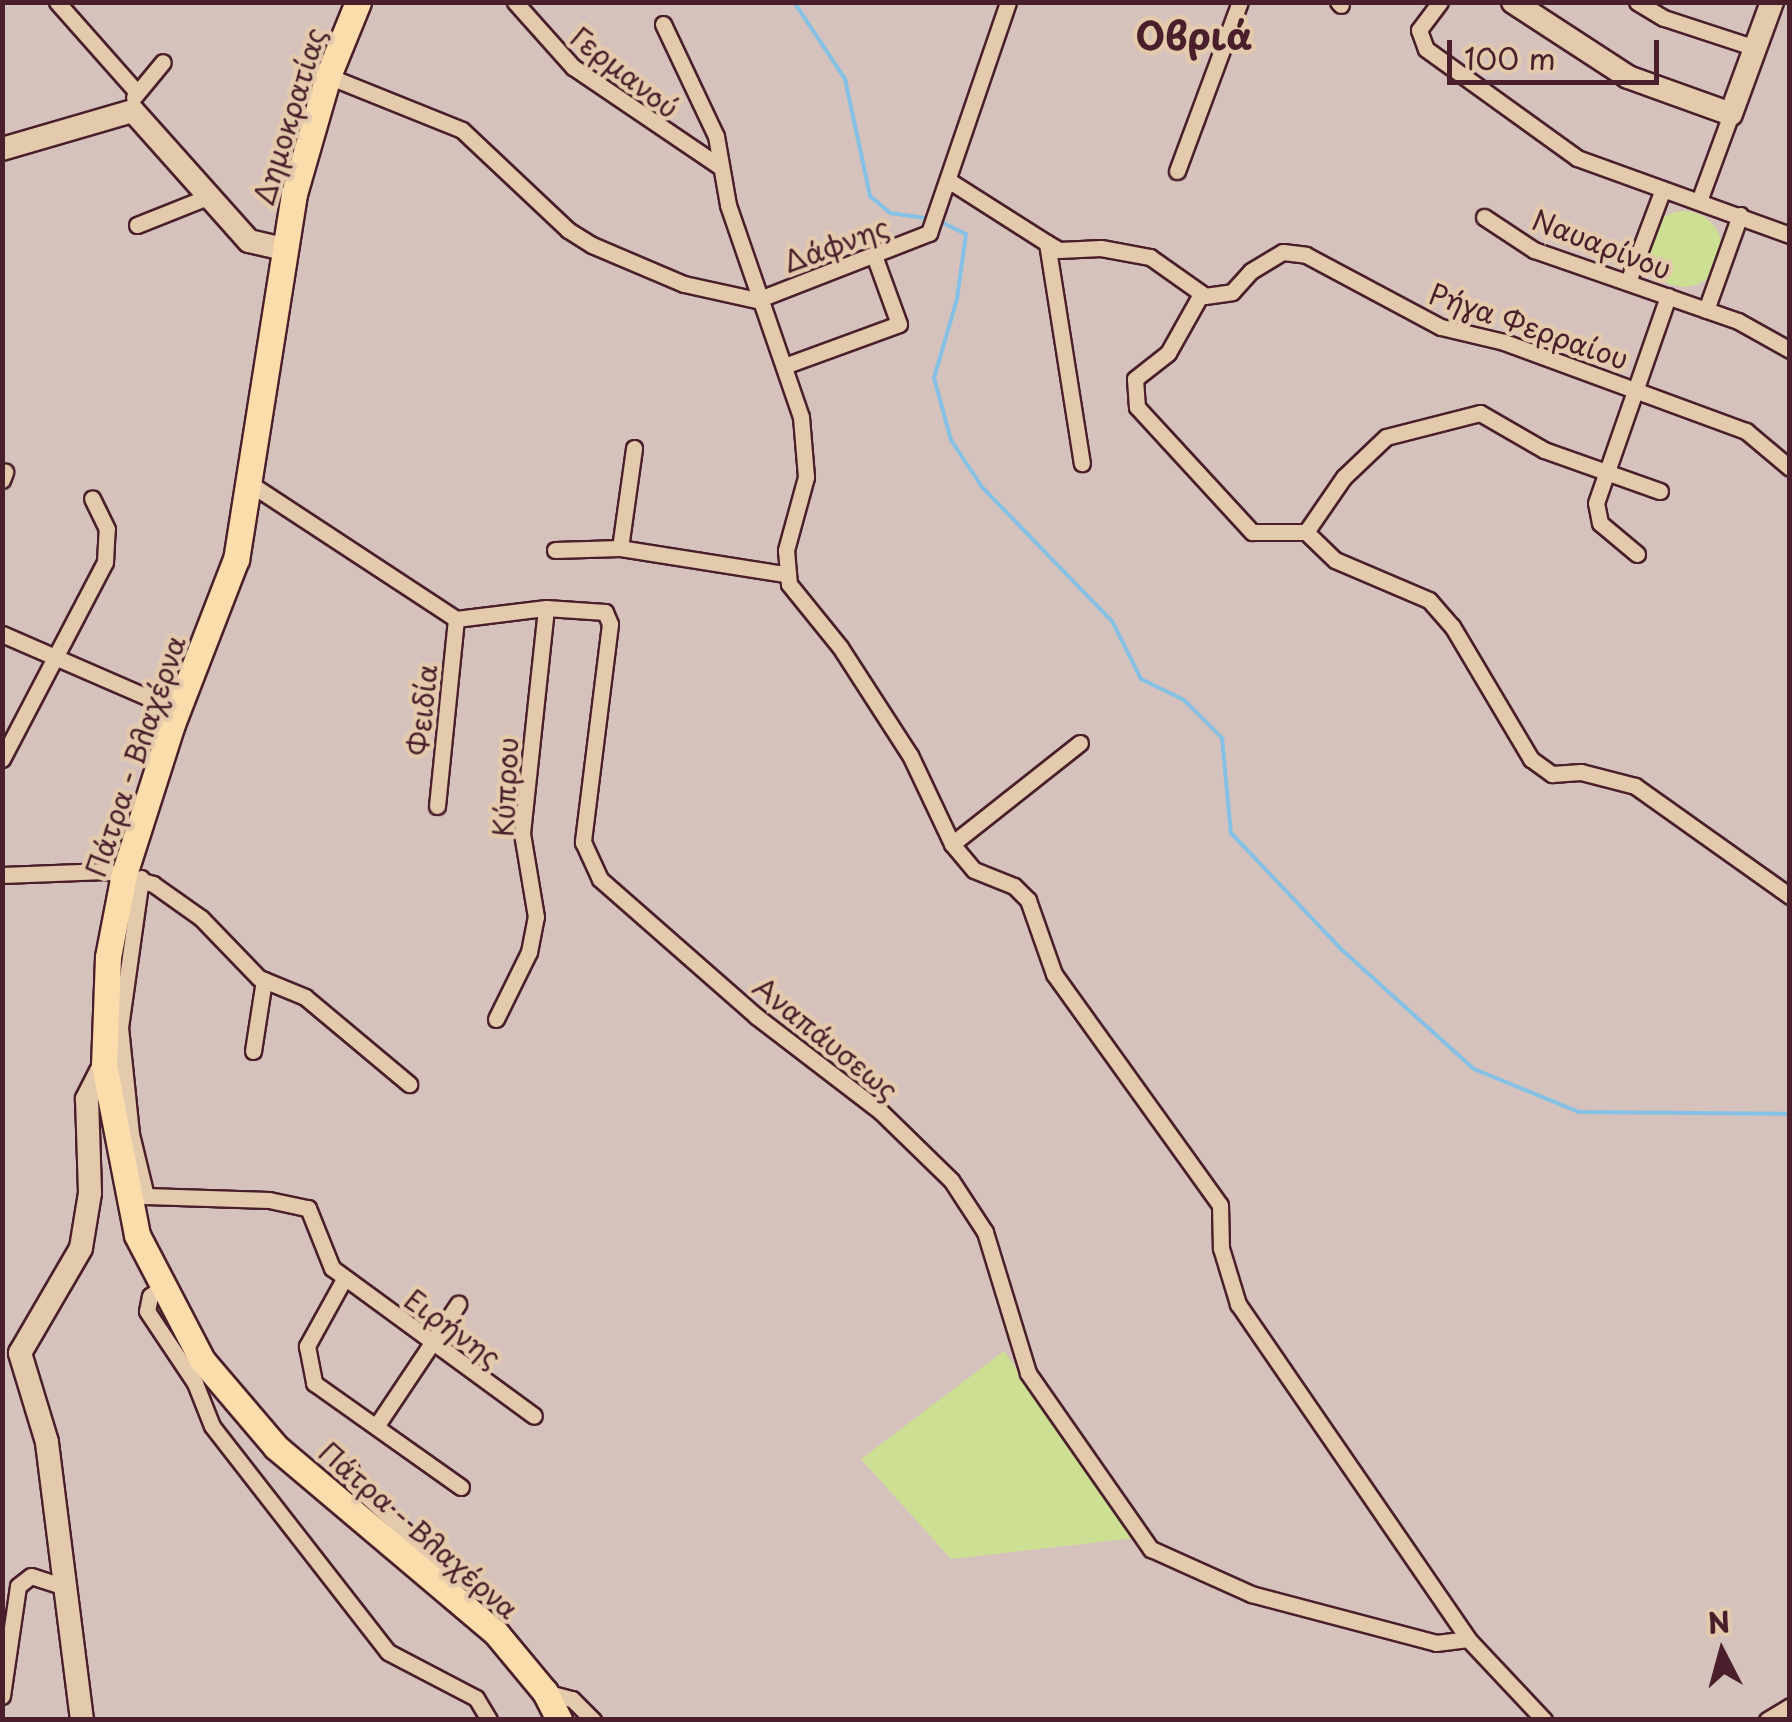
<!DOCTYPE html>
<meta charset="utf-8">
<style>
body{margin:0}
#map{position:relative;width:1792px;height:1722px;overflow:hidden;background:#d5c2bc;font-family:"Playpen Sans",sans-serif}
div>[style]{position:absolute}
.green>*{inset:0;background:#cddf93}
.round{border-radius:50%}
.stream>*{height:4px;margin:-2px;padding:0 2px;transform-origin:2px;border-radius:2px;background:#84c1e4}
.roads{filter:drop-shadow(2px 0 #4a1f2b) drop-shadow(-2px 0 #4a1f2b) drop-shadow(0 2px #4a1f2b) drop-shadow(0 -2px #4a1f2b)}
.street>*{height:15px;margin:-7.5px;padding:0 7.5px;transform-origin:7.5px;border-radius:7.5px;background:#e4caac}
.secondary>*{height:22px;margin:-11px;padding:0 11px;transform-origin:11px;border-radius:11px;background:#e4caac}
.primary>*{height:25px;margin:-12.5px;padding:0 12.5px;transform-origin:12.5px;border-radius:12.5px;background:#faddab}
span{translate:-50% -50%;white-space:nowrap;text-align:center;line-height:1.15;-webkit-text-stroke:9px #e4caac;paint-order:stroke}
.street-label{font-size:28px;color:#4a1f2b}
.district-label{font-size:38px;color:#4a1f2b;font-weight:700}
.frame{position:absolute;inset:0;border:5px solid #4a1f2b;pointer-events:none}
.north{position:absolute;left:1672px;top:1602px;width:100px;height:100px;-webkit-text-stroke:8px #e4caac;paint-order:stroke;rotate:354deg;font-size:28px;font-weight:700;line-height:40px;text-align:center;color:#4a1f2b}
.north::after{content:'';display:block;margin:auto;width:35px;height:45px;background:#4a1f2b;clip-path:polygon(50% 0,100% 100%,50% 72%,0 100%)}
.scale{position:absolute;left:1447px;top:40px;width:212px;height:45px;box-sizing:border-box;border:5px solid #4a1f2b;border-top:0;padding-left:12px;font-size:30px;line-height:35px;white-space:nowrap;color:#4a1f2b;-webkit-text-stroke:8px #e4caac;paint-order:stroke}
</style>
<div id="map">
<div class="green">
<div class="round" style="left:1646px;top:211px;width:76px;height:76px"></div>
<div style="clip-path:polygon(1004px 1351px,1136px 1538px,951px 1559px,861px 1459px)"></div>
</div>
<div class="stream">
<div style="left:794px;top:2px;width:92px;rotate:56.5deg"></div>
<div style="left:845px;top:79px;width:120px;rotate:77.9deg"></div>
<div style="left:870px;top:196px;width:26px;rotate:40deg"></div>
<div style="left:890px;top:213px;width:37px;rotate:8deg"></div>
<div style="left:937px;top:220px;width:32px;rotate:26deg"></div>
<div style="left:966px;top:234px;width:66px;rotate:97.9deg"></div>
<div style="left:957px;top:299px;width:82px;rotate:106.2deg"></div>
<div style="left:934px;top:378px;width:64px;rotate:74.7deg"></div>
<div style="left:951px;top:440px;width:56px;rotate:56.6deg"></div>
<div style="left:982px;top:487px;width:187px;rotate:45.9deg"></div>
<div style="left:1112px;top:621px;width:65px;rotate:63.4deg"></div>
<div style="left:1141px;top:679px;width:48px;rotate:26deg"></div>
<div style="left:1184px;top:700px;width:54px;rotate:45deg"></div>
<div style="left:1222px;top:738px;width:95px;rotate:84.6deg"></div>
<div style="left:1231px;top:833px;width:160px;rotate:46.5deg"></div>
<div style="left:1341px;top:949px;width:179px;rotate:42.1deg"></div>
<div style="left:1474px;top:1069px;width:113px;rotate:22.3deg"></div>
<div style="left:1579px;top:1112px;width:211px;rotate:0.5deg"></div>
</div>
<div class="roads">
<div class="street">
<div style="left:57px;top:2px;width:116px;rotate:48.5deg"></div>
<div style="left:515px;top:2px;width:87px;rotate:48.3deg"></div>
<div style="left:573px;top:67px;width:176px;rotate:34.1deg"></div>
<div style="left:1338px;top:2px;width:4px;rotate:45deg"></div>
<div style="left:1440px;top:2px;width:35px;rotate:127deg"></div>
<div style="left:1419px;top:30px;width:20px;rotate:70deg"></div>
<div style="left:1426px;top:49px;width:186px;rotate:35.8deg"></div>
<div style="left:1577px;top:158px;width:226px;rotate:19.9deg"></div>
<div style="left:1637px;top:2px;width:31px;rotate:31deg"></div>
<div style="left:1664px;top:18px;width:96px;rotate:18.2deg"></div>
<div style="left:663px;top:24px;width:124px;rotate:64.7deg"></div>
<div style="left:716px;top:136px;width:70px;rotate:80.1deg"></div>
<div style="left:728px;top:205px;width:224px;rotate:71deg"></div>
<div style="left:801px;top:417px;width:60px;rotate:85.2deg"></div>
<div style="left:806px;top:477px;width:76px;rotate:105.3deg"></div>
<div style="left:786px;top:550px;width:34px;rotate:85deg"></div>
<div style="left:789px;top:584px;width:81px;rotate:51deg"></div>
<div style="left:840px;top:647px;width:129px;rotate:57.1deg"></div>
<div style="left:910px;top:755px;width:98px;rotate:64.7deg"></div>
<div style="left:952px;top:844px;width:34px;rotate:50deg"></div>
<div style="left:974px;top:870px;width:43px;rotate:21.8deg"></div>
<div style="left:1014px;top:886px;width:20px;rotate:45deg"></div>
<div style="left:1028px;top:900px;width:78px;rotate:70.6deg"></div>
<div style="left:1054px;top:974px;width:284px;rotate:54.3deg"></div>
<div style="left:1220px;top:1205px;width:43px;rotate:88.7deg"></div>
<div style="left:1221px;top:1248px;width:59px;rotate:73.1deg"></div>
<div style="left:1238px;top:1304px;width:406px;rotate:55.5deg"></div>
<div style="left:1468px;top:1639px;width:111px;rotate:46.8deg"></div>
<div style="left:328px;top:76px;width:144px;rotate:21.9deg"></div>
<div style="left:462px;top:130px;width:146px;rotate:43.3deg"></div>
<div style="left:568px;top:230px;width:28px;rotate:32deg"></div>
<div style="left:592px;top:245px;width:100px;rotate:23deg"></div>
<div style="left:684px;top:284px;width:75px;rotate:12.4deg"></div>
<div style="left:757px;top:300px;width:185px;rotate:-21.3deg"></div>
<div style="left:929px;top:233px;width:244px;rotate:-71.1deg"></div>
<div style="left:134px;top:97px;width:45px;rotate:-50.4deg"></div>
<div style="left:1177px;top:171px;width:180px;rotate:-69.6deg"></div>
<div style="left:948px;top:180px;width:117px;rotate:32.5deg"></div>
<div style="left:1047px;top:243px;width:223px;rotate:81deg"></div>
<div style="left:1699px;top:201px;width:93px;rotate:-69.8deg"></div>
<div style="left:1484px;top:217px;width:60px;rotate:33.4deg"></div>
<div style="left:1534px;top:250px;width:216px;rotate:19.2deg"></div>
<div style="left:1738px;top:321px;width:60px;rotate:29.1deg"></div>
<div style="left:137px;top:225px;width:73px;rotate:-21.7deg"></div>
<div style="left:1047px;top:243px;width:14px;rotate:30deg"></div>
<div style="left:1059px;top:250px;width:42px;rotate:-2.7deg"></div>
<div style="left:1101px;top:248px;width:50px;rotate:10.4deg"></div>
<div style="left:1150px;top:257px;width:67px;rotate:35.3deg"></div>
<div style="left:1205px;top:296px;width:27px;rotate:-8deg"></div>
<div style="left:1232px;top:292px;width:28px;rotate:-48deg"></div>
<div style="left:1251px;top:271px;width:37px;rotate:-31deg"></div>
<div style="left:1283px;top:252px;width:23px;rotate:7deg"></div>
<div style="left:1306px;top:255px;width:153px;rotate:28.1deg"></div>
<div style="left:1441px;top:327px;width:65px;rotate:13.4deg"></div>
<div style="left:1504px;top:342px;width:258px;rotate:20.2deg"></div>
<div style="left:1746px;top:431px;width:57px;rotate:40.1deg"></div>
<div style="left:1628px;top:282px;width:99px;rotate:-69.4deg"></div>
<div style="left:1200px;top:296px;width:65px;rotate:119.3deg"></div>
<div style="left:1168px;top:353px;width:42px;rotate:141.8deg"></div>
<div style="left:1135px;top:379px;width:28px;rotate:86deg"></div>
<div style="left:1137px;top:407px;width:170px;rotate:47.4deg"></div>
<div style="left:1252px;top:532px;width:54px"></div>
<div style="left:1306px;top:532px;width:40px;rotate:44deg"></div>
<div style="left:1335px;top:560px;width:102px;rotate:23.1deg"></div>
<div style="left:1429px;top:600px;width:35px;rotate:49deg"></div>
<div style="left:1452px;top:626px;width:155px;rotate:59.3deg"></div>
<div style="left:1531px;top:759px;width:26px;rotate:36deg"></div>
<div style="left:1552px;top:774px;width:29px;rotate:-4deg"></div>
<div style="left:1581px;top:772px;width:56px;rotate:14.5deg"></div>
<div style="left:1635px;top:786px;width:190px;rotate:35.4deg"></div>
<div style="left:1706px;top:310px;width:101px;rotate:-70.3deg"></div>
<div style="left:787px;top:365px;width:119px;rotate:-20.1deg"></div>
<div style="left:899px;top:324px;width:70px;rotate:-110deg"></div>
<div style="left:2px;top:480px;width:9px;rotate:-69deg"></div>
<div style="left:249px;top:483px;width:248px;rotate:33.3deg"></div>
<div style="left:456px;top:619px;width:91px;rotate:-7deg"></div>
<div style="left:546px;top:608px;width:59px;rotate:3.9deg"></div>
<div style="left:605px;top:612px;width:13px;rotate:67deg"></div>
<div style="left:610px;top:624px;width:220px;rotate:97.1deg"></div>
<div style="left:583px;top:842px;width:41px;rotate:65.3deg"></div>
<div style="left:600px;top:879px;width:208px;rotate:41.3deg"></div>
<div style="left:756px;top:1016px;width:156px;rotate:37.5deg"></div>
<div style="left:880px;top:1111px;width:99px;rotate:44.2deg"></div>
<div style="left:951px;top:1180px;width:62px;rotate:56.8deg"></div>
<div style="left:985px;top:1232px;width:147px;rotate:73deg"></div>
<div style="left:1028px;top:1373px;width:215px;rotate:55.1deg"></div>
<div style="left:1151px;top:1549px;width:110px;rotate:24.2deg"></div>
<div style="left:1251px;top:1594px;width:191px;rotate:14.8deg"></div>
<div style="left:1436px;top:1643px;width:32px;rotate:-7deg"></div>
<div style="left:1306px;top:532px;width:67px;rotate:-55.4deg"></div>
<div style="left:1344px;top:477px;width:58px;rotate:-43.6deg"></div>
<div style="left:1386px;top:437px;width:97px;rotate:-14.3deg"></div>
<div style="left:1480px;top:413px;width:74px;rotate:30deg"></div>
<div style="left:1544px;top:450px;width:123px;rotate:19.5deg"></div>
<div style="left:620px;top:548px;width:101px;rotate:-82deg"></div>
<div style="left:555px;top:550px;width:65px;rotate:-1.8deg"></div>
<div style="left:620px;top:548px;width:166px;rotate:9deg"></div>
<div style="left:1637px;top:554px;width:48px;rotate:-140deg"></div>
<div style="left:1600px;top:523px;width:20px;rotate:-101deg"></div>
<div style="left:1596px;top:503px;width:219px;rotate:-70.8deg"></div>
<div style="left:2px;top:634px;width:191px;rotate:23.5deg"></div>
<div style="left:2px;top:759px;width:222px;rotate:-62.4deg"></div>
<div style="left:105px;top:562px;width:33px;rotate:-87deg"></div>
<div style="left:107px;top:529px;width:34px;rotate:-116deg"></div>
<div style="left:437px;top:806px;width:188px;rotate:-84.2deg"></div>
<div style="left:952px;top:844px;width:163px;rotate:-38.3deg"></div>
<div style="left:2px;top:875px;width:104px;rotate:-2.2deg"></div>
<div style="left:106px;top:871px;width:49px;rotate:15.5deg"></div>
<div style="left:153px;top:884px;width:59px;rotate:35.3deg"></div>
<div style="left:201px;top:918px;width:83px;rotate:46deg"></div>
<div style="left:259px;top:978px;width:50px;rotate:22.4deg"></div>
<div style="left:305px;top:997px;width:136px;rotate:39.9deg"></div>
<div style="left:141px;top:878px;width:150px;rotate:98deg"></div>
<div style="left:120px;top:1027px;width:108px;rotate:84.1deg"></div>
<div style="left:131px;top:1134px;width:64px;rotate:76.4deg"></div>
<div style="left:146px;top:1196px;width:123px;rotate:1.9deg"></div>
<div style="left:269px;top:1200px;width:40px;rotate:12deg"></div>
<div style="left:308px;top:1208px;width:65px;rotate:68.2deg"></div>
<div style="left:332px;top:1268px;width:250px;rotate:36.2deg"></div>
<div style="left:496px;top:1019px;width:75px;rotate:-63.8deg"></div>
<div style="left:529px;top:952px;width:36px;rotate:-79deg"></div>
<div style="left:536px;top:917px;width:85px;rotate:-99.5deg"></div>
<div style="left:522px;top:833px;width:226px;rotate:-83.9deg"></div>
<div style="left:253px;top:1051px;width:72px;rotate:-81.2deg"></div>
<div style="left:344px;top:1279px;width:77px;rotate:118.9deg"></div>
<div style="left:307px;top:1346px;width:38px;rotate:79deg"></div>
<div style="left:314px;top:1383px;width:180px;rotate:35.3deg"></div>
<div style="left:160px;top:1289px;width:12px;rotate:145deg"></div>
<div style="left:150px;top:1296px;width:15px;rotate:101deg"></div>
<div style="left:147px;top:1311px;width:87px;rotate:56.3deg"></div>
<div style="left:195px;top:1383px;width:46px;rotate:68.4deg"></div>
<div style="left:212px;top:1426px;width:286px;rotate:52.1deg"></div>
<div style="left:388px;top:1652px;width:99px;rotate:27.6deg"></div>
<div style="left:476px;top:1698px;width:26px;rotate:59deg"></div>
<div style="left:377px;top:1425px;width:146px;rotate:-56.2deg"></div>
<div style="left:350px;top:1466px;width:18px;rotate:81deg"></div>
<div style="left:353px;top:1484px;width:116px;rotate:42.2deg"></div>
<div style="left:439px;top:1562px;width:17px;rotate:126deg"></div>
<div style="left:545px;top:1692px;width:28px;rotate:15deg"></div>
<div style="left:572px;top:1699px;width:30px;rotate:45deg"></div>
<div style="left:2px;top:1696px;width:111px;rotate:-81.7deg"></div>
<div style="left:18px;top:1586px;width:16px;rotate:-38deg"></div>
<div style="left:31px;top:1576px;width:32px;rotate:18deg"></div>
<div style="left:1767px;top:1720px;width:27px;rotate:-31deg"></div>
</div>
<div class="secondary">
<div style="left:1513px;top:2px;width:137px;rotate:33.1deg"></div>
<div style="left:1628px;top:77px;width:109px;rotate:19.8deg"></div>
<div style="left:1731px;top:114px;width:119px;rotate:-69.9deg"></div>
<div style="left:2px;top:149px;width:136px;rotate:-16.2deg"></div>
<div style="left:133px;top:111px;width:174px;rotate:48.3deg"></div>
<div style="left:249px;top:241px;width:35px;rotate:13deg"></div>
<div style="left:82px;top:1720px;width:280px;rotate:-97.2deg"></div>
<div style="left:47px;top:1442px;width:93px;rotate:-106.9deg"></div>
<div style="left:20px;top:1353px;width:121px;rotate:-59.8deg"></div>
<div style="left:81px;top:1248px;width:56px;rotate:-80.7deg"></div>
<div style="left:90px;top:1193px;width:94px;rotate:-91.8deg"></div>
<div style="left:87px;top:1099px;width:38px;rotate:-63deg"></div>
</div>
<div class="primary">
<div style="left:358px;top:2px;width:80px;rotate:112.1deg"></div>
<div style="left:328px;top:76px;width:123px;rotate:106.1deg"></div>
<div style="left:294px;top:194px;width:370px;rotate:99deg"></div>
<div style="left:236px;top:559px;width:177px;rotate:111.2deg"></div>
<div style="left:172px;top:724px;width:157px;rotate:107.7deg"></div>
<div style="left:124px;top:874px;width:85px;rotate:100.9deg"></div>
<div style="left:108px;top:957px;width:108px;rotate:92.1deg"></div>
<div style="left:104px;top:1065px;width:173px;rotate:79deg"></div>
<div style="left:137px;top:1235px;width:141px;rotate:62.5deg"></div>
<div style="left:202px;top:1360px;width:114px;rotate:49.6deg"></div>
<div style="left:276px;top:1447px;width:288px;rotate:40.2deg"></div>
<div style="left:496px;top:1633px;width:77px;rotate:50.3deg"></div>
<div style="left:545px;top:1692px;width:31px;rotate:63deg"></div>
</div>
</div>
<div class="street-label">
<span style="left:625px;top:72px;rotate:38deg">Γερμανού</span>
<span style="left:289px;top:116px;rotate:-73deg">Δημοκρατίας</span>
<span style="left:836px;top:244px;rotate:-20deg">Δάφνης</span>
<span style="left:1602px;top:244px;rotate:21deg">Ναυαρίνου</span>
<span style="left:1529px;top:326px;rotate:19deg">Ρήγα Φερραίου</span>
<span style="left:422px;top:710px;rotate:-84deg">Φειδία</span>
<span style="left:135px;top:756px;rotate:-71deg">Πάτρα - Βλαχέρνα</span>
<span style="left:505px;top:787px;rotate:-87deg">Κύπρου</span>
<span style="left:826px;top:1038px;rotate:39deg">Αναπάυσεως</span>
<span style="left:453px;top:1328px;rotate:36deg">Ειρήνης</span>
<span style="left:419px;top:1530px;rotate:41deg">Πάτρα - Βλαχέρνα</span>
</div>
<div class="district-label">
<span style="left:1194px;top:35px">Οβριά</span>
</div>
<div class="frame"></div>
<div class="north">N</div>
<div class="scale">100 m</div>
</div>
